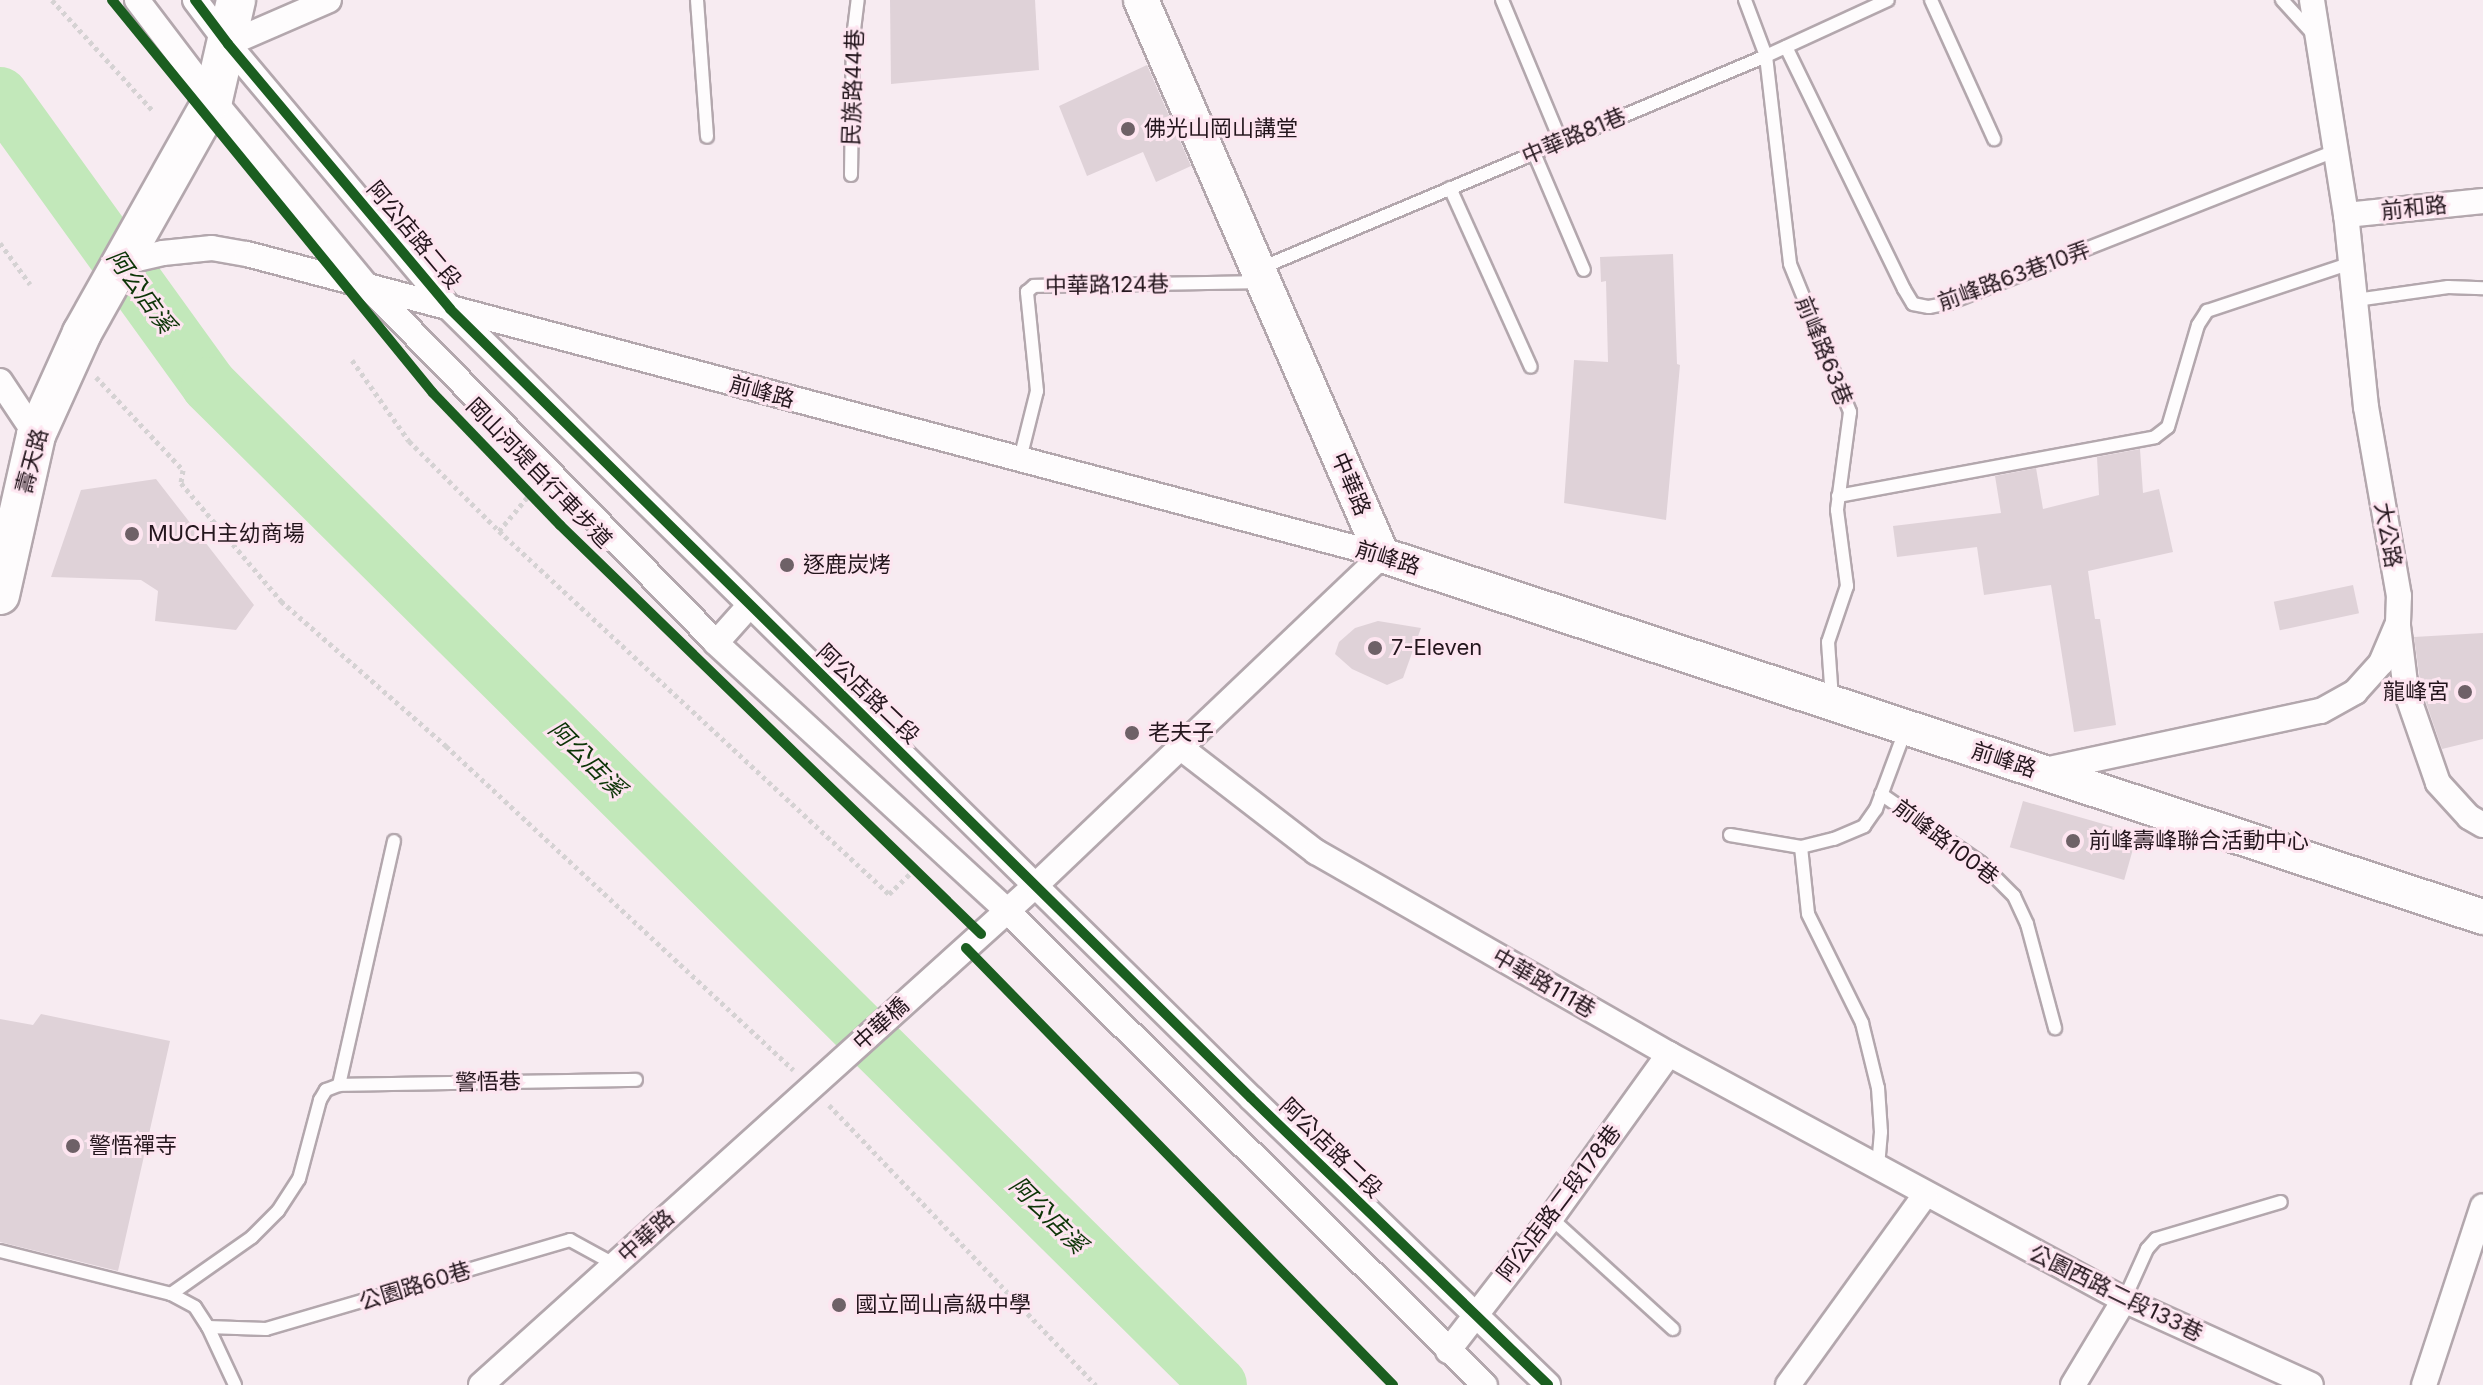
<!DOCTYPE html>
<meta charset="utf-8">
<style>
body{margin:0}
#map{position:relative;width:2483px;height:1385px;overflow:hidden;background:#f7ebf1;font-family:Inter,"Noto Sans TC",sans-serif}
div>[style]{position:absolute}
.river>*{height:56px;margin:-28px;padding:0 28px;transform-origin:28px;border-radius:28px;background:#c2e8ba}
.building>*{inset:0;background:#dfd2d8;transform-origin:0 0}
.path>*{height:5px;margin-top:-2.5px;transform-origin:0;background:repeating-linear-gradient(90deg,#d5d2d3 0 4px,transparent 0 8px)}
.roads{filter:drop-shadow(2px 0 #b3a7ad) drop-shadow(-2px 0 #b3a7ad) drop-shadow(0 2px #b3a7ad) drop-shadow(0 -2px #b3a7ad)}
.service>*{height:12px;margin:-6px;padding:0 6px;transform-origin:6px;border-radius:6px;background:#fefcfd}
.minor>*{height:24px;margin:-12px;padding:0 12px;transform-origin:12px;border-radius:12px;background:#fefcfd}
.secondary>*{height:34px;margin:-17px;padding:0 17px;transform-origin:17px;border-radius:17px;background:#fefcfd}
.primary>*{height:38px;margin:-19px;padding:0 19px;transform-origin:19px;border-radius:19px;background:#fefcfd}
.cycleway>*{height:10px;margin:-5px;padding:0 5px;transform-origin:5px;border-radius:5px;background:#1b5e20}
.dots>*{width:22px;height:22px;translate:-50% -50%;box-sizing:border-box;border:4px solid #fde5f0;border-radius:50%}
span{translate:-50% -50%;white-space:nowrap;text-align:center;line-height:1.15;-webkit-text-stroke:6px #fde5f0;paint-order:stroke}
.street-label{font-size:22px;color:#24161d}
.poi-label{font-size:22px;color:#24161d}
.left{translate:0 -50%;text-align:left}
.right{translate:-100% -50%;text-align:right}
.water-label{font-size:24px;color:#0d3507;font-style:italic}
</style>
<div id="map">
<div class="river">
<div style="left:0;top:95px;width:357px;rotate:54.2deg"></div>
<div style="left:209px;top:385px;width:1421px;rotate:44.71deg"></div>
</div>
<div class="building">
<div style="clip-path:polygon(890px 0,1035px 0,1039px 70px,891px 84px)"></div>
<div style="clip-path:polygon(1147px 65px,1191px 166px,1156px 182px,1143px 152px,1087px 176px,1059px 106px)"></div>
<div style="clip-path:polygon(1673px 254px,1677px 364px,1680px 365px,1666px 520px,1564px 503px,1574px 360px,1608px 362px,1606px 281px,1601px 282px,1600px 257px)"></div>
<div style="clip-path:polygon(2140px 449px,2143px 493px,2159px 489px,2173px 552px,2088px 571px,2095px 619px,2100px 619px,2116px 725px,2074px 732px,2051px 585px,1984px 595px,1977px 547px,1897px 557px,1893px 526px,2001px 513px,1995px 476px,2036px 468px,2043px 509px,2099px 495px,2097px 457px)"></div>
<div style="clip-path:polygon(156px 479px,254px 605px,236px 630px,155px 621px,158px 591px,141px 580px,51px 577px,81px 490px)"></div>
<div style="left:2353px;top:585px;width:29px;height:81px;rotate:78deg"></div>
<div style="clip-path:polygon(1378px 621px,1421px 628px,1403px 678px,1387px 685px,1352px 669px,1335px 654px,1339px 642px,1355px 628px)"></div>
<div style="clip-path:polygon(2483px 633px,2483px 739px,2442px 749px,2421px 688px,2414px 637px)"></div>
<div style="left:2023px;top:801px;width:119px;height:48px;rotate:16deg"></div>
<div style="clip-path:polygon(41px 1014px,170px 1041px,118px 1271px,0 1242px,0 1019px,33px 1025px)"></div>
</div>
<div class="path">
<div style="left:52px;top:0;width:151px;rotate:47.7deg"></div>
<div style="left:0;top:243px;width:51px;rotate:53.8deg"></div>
<div style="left:352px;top:360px;width:99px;rotate:54.9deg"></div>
<div style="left:409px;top:441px;width:127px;rotate:45deg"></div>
<div style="left:499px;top:531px;width:533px;rotate:42.95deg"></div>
<div style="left:889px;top:894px;width:35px;rotate:-44deg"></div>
<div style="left:96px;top:377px;width:127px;rotate:46.9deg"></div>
<div style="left:183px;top:470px;width:13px;rotate:99deg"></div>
<div style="left:181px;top:483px;width:155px;rotate:49.7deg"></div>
<div style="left:281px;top:601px;width:220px;rotate:41.3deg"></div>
<div style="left:446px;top:746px;width:475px;rotate:43deg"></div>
<div style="left:499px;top:531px;width:48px;rotate:-50deg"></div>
<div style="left:829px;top:1105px;width:387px;rotate:46.4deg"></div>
</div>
<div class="roads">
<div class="service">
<div style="left:697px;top:0;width:137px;rotate:85.8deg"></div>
<div style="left:1502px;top:0;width:154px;rotate:67.4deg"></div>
<div style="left:1745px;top:0;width:60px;rotate:69.4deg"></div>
<div style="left:1766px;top:56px;width:209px;rotate:83.4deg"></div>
<div style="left:1790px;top:264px;width:160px;rotate:67.9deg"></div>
<div style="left:1850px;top:412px;width:99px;rotate:97.6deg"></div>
<div style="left:1837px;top:510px;width:77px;rotate:82.5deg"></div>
<div style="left:1847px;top:586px;width:59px;rotate:108.7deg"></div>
<div style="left:1828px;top:642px;width:57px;rotate:86deg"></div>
<div style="left:1931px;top:0;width:153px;rotate:65.6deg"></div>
<div style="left:2282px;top:0;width:46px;rotate:47.6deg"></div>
<div style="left:1786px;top:47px;width:269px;rotate:64deg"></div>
<div style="left:1904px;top:289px;width:17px;rotate:59deg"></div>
<div style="left:1913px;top:304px;width:16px;rotate:11deg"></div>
<div style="left:1929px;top:307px;width:20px;rotate:-11deg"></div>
<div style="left:1949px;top:303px;width:417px;rotate:-21.5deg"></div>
<div style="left:1534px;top:153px;width:127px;rotate:66.9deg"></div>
<div style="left:851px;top:175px;width:137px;rotate:-89.2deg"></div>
<div style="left:853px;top:38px;width:38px;rotate:-83deg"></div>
<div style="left:1450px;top:188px;width:196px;rotate:65.7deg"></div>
<div style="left:1261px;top:268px;width:548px;rotate:-22.77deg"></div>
<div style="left:1766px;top:56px;width:134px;rotate:-24.7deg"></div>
<div style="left:2356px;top:300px;width:93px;rotate:-8deg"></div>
<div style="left:2448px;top:287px;width:35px;rotate:2deg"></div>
<div style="left:1020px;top:459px;width:70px;rotate:-76deg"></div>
<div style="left:1037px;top:391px;width:100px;rotate:-95.8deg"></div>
<div style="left:1027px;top:292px;width:9px;rotate:-41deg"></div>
<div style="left:1034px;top:286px;width:227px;rotate:-1deg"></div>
<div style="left:1838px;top:496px;width:322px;rotate:-10.5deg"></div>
<div style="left:2155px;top:437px;width:16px;rotate:-38deg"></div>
<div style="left:2168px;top:427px;width:106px;rotate:-73.6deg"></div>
<div style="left:2198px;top:325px;width:17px;rotate:-57deg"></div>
<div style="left:2207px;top:311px;width:152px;rotate:-18.4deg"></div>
<div style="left:1881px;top:794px;width:121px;rotate:34.6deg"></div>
<div style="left:1981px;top:863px;width:47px;rotate:45deg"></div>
<div style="left:2014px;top:896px;width:31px;rotate:65deg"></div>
<div style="left:2027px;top:924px;width:108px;rotate:74.9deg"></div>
<div style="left:1730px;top:835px;width:72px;rotate:9.6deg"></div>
<div style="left:1801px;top:847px;width:34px;rotate:-14deg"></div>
<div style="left:1834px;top:839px;width:33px;rotate:-23deg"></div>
<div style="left:1864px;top:826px;width:21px;rotate:-55deg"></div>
<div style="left:1876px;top:809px;width:83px;rotate:-69.6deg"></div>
<div style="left:1801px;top:847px;width:67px;rotate:84deg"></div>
<div style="left:1808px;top:914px;width:122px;rotate:63.6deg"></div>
<div style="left:1862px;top:1023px;width:67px;rotate:76.2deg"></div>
<div style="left:1878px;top:1088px;width:44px;rotate:86.1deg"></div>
<div style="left:1881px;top:1132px;width:36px;rotate:95deg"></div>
<div style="left:339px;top:1085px;width:250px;rotate:-77.3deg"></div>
<div style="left:1551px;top:1218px;width:165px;rotate:42.3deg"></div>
<div style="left:0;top:1251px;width:176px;rotate:14.1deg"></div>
<div style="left:171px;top:1294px;width:27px;rotate:28deg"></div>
<div style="left:195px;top:1307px;width:24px;rotate:57deg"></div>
<div style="left:208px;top:1327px;width:64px;rotate:65deg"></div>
<div style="left:171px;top:1294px;width:99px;rotate:-35.1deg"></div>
<div style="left:252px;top:1237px;width:37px;rotate:-45deg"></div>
<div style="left:278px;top:1211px;width:38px;rotate:-57deg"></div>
<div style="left:299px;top:1179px;width:82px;rotate:-75.1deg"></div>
<div style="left:320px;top:1100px;width:12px;rotate:-59deg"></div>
<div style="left:326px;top:1090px;width:14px;rotate:-21deg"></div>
<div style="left:339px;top:1085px;width:297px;rotate:-1deg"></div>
<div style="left:2124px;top:1300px;width:56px;rotate:-65.7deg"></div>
<div style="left:2147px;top:1249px;width:13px;rotate:-48deg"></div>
<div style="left:2156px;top:1239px;width:130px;rotate:-16.5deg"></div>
<div style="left:208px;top:1327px;width:58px;rotate:2deg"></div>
<div style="left:266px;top:1329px;width:317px;rotate:-16.3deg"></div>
<div style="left:570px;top:1240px;width:50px;rotate:28.6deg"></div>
</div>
<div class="minor">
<div style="left:137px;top:0;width:126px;rotate:52.8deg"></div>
<div style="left:213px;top:100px;width:241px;rotate:50.4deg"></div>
<div style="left:367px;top:286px;width:499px;rotate:45.6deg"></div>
<div style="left:716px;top:643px;width:396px;rotate:42.6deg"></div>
<div style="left:1007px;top:911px;width:673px;rotate:44.76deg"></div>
<div style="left:195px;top:0;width:55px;rotate:53.1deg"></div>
<div style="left:228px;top:44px;width:346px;rotate:50deg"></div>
<div style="left:450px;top:309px;width:1124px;rotate:44.57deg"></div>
<div style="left:1251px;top:1098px;width:413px;rotate:44deg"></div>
<div style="left:228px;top:44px;width:110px;rotate:-23.5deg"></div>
<div style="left:2346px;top:215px;width:138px;rotate:-5.8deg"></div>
<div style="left:124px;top:262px;width:40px;rotate:-13deg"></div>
<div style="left:163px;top:253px;width:49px;rotate:-5.8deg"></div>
<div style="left:212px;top:248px;width:36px;rotate:10deg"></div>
<div style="left:247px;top:254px;width:1174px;rotate:14.85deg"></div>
<div style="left:0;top:381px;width:65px;rotate:56.3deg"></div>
<div style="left:2398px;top:626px;width:65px;rotate:83deg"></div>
<div style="left:2406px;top:691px;width:97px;rotate:70.8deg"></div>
<div style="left:2438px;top:783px;width:46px;rotate:47.6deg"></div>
<div style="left:2469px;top:817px;width:16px;rotate:30deg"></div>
<div style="left:716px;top:643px;width:50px;rotate:-48.3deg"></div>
<div style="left:1180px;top:747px;width:172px;rotate:37.7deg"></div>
<div style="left:1316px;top:852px;width:407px;rotate:29.8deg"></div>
<div style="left:1669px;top:1054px;width:517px;rotate:28.4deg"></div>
<div style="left:2124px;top:1300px;width:205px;rotate:24.4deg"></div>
<div style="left:2040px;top:771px;width:287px;rotate:-12.1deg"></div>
<div style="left:2321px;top:711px;width:39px;rotate:-29deg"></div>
<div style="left:2355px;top:692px;width:39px;rotate:-48deg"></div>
<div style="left:2381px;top:663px;width:43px;rotate:-67deg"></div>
<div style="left:2398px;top:623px;width:27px;rotate:-88deg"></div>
<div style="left:2399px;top:596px;width:192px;rotate:-99.9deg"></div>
<div style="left:2366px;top:407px;width:193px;rotate:-95.9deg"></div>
<div style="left:2346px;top:215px;width:218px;rotate:-99deg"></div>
<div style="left:1448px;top:1351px;width:168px;rotate:-52.2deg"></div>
<div style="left:1551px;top:1218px;width:202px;rotate:-54.3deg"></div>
<div style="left:481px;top:1385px;width:747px;rotate:-42.02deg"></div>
<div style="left:1036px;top:885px;width:478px;rotate:-43.6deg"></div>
<div style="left:1788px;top:1385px;width:234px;rotate:-54.2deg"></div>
<div style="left:2073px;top:1385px;width:99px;rotate:-59deg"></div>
<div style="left:2424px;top:1385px;width:188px;rotate:-71.8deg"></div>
</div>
<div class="secondary">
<div style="left:1141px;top:0;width:605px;rotate:66.53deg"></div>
<div style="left:1382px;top:555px;width:1159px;rotate:18.2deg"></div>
</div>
<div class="primary">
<div style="left:0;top:595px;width:164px;rotate:-77.3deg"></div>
<div style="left:36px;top:435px;width:112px;rotate:-65.7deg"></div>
<div style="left:82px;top:333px;width:267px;rotate:-60.7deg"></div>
<div style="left:213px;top:100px;width:103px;rotate:-77deg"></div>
</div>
</div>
<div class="cycleway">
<div style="left:112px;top:0;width:507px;rotate:50.76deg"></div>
<div style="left:433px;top:393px;width:183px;rotate:46.1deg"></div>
<div style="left:560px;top:525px;width:587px;rotate:44.17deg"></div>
<div style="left:195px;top:0;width:55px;rotate:53.1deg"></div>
<div style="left:228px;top:44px;width:346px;rotate:50deg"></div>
<div style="left:450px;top:309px;width:1124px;rotate:44.57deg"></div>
<div style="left:1251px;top:1098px;width:413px;rotate:44deg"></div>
<div style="left:966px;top:948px;width:611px;rotate:45.66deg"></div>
</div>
<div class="dots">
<div style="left:1128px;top:129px;background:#6e6167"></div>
<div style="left:132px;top:534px;background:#6e6167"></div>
<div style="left:787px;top:565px;background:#6e6167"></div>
<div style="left:1375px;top:648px;background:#6e6167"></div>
<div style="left:2465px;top:692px;background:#6e6167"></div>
<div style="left:1132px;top:733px;background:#6e6167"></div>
<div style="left:2073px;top:841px;background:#6e6167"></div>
<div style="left:73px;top:1146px;background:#6e6167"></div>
<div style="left:839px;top:1305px;background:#6e6167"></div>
</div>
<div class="street-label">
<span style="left:853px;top:87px;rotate:-88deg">民族路44巷</span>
<span style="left:1574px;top:136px;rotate:-23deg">中華路81巷</span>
<span style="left:2414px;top:208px;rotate:-6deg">前和路</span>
<span style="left:414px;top:235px;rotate:50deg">阿公店路二段</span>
<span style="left:2014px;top:276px;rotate:-20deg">前峰路63巷10弄</span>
<span style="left:1107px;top:285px;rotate:-1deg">中華路124巷</span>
<span style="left:1824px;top:351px;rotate:68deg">前峰路63巷</span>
<span style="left:762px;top:392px;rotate:15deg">前峰路</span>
<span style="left:32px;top:461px;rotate:-75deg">壽天路</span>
<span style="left:539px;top:473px;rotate:46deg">岡山河堤自行車步道</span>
<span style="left:1351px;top:484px;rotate:67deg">中華路</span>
<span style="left:2388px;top:535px;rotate:80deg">大公路</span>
<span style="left:1388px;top:558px;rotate:17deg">前峰路</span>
<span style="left:868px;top:694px;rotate:44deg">阿公店路二段</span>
<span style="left:2004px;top:760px;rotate:18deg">前峰路</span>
<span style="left:1946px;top:842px;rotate:37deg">前峰路100巷</span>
<span style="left:1544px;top:983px;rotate:30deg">中華路111巷</span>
<span style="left:881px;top:1024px;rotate:-42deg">中華橋</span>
<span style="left:488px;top:1082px;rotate:-1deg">警悟巷</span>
<span style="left:1331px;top:1148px;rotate:44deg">阿公店路二段</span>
<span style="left:1559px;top:1203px;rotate:-53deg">阿公店路二段178巷</span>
<span style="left:646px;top:1236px;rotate:-42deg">中華路</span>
<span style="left:415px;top:1286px;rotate:-17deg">公園路60巷</span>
<span style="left:2116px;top:1293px;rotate:26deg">公園西路二段133巷</span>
</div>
<div class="poi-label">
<span class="left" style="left:1144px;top:129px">佛光山岡山講堂</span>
<span class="left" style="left:148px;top:534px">MUCH主幼商場</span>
<span class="left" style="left:803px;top:565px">逐鹿炭烤</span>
<span class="left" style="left:1391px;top:648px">7-Eleven</span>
<span class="right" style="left:2449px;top:692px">龍峰宮</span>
<span class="left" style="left:1148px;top:733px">老夫子</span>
<span class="left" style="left:2089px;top:841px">前峰壽峰聯合活動中心</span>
<span class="left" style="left:89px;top:1146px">警悟禪寺</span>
<span class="left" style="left:855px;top:1305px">國立岡山高級中學</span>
</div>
<div class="water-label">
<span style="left:141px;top:291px;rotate:54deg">阿公店溪</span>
<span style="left:587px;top:759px;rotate:45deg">阿公店溪</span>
<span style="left:1048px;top:1215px;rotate:45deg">阿公店溪</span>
</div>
</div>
